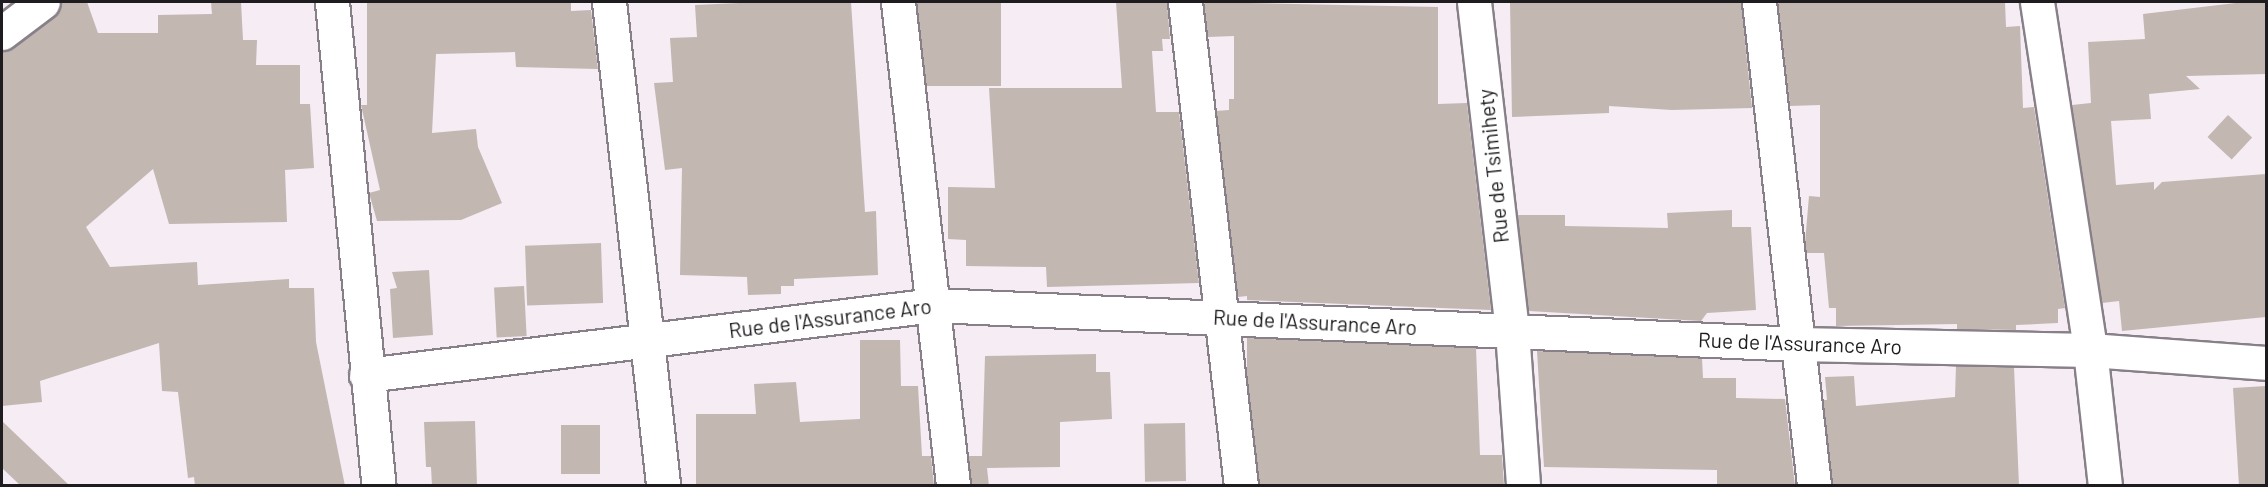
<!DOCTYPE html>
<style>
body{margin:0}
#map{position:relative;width:2268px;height:487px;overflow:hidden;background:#f5ecf4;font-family:Barlow,sans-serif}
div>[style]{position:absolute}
.building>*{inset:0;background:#c3b7b2;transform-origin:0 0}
.roads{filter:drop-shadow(2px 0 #888088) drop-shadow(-2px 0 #888088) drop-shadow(0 2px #888088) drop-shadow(0 -2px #888088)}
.street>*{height:33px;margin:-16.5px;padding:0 16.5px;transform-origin:16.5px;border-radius:16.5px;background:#fff}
span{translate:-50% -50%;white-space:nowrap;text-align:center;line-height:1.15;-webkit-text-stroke:4.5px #fff;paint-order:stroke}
.street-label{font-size:21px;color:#1f1c1f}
.frame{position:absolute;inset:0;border:3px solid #1f1c1f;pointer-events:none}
</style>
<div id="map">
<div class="building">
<div style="clip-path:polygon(61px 2px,87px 2px,98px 33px,158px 33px,158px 15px,212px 14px,211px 2px,241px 2px,243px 40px,257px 40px,256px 65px,300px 65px,300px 104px,310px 104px,314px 168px,285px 170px,287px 222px,169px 224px,153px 169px,86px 227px,110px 267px,197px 262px,198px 285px,289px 279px,289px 288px,314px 288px,316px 342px,345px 486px,195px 486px,194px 477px,188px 478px,178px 392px,162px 391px,159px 343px,40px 381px,42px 402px,2px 406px,2px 51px,13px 48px,54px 17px)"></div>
<div style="clip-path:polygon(367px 2px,571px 2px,571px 11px,591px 10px,598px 69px,516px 67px,515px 52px,436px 54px,432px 133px,476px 129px,478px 147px,502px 203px,461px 220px,377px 221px,369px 193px,380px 190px,361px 105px,367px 105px)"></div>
<div style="clip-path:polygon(761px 2px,851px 2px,865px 212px,876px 211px,878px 275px,794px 279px,794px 286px,781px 286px,781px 294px,748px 295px,747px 277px,680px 275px,682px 168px,665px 170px,654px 83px,673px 82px,670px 38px,697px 37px,695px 5px)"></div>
<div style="left:917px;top:2px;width:84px;height:84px"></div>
<div style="clip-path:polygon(1116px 2px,1167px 2px,1170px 39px,1162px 39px,1163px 51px,1152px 51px,1156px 112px,1179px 112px,1199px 283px,1047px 287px,1046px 267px,966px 266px,966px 240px,948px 239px,948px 187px,995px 188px,989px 88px,1122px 88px)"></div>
<div style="clip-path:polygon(1204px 2px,1438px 7px,1438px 104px,1467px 103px,1491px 310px,1247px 300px,1247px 296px,1238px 297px,1216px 111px,1229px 110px,1229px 99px,1234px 99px,1234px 36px,1208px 37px)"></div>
<div style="clip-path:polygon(1510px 2px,1741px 2px,1752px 108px,1672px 110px,1609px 106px,1609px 113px,1512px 117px)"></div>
<div style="clip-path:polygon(1778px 2px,2005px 2px,2006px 27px,2020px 26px,2023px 108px,2034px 107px,2065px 308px,2058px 309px,2058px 323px,2016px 325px,2016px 330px,1957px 329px,1957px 324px,1836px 326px,1836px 308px,1829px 308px,1824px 253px,1806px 253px,1805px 243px,1809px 196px,1820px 197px,1820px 105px,1790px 106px)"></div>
<div style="clip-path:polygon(2244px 2px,2266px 2px,2266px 74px,2186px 76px,2200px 89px,2149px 94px,2151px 119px,2111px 121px,2116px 185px,2154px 182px,2154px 190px,2162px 182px,2266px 174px,2266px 317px,2122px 331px,2119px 301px,2102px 303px,2072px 105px,2091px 103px,2088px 42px,2145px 39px,2143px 14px)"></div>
<div style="left:2228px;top:115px;width:33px;height:30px;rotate:43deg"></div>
<div style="clip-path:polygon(1732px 210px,1732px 227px,1751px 227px,1756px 310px,1707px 313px,1701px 321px,1529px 311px,1517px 215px,1565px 215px,1565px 226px,1668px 228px,1667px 213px)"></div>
<div style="left:601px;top:243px;width:60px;height:76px;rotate:88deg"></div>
<div style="clip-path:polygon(429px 270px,433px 335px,393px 338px,390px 289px,397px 288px,392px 272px)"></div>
<div style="left:524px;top:286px;width:50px;height:30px;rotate:87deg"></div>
<div style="clip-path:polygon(1247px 338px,1476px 348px,1480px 455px,1502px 455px,1504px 486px,1259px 486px,1247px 377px)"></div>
<div style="clip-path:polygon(860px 340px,900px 340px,901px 386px,918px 386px,922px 456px,931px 456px,934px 486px,696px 486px,696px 414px,756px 414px,754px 384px,796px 382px,800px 422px,860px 419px)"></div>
<div style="clip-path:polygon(1537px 351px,1702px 358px,1703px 378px,1736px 378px,1736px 398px,1785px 399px,1795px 486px,1717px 486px,1717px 470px,1544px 467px)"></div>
<div style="clip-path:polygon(1096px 354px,1096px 372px,1110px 372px,1112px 419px,1060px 422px,1060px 467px,987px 468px,989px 486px,971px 486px,968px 456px,982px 456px,985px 356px)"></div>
<div style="clip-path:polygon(1956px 366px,2014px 367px,2019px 486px,1832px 486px,1823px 400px,1827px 400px,1825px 377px,1854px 376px,1856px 406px,1955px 397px)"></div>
<div style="clip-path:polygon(2266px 386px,2266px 486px,2239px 486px,2233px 388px)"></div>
<div style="clip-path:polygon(2px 421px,70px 486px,21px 486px,2px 468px)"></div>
<div style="clip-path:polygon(475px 421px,477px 486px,432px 486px,431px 467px,426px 467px,424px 422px)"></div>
<div style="left:1185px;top:423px;width:58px;height:41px;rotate:89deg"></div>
<div style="left:561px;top:425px;width:39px;height:49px"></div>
</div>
<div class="roads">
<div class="street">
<div style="left:332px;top:2px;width:486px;rotate:84.5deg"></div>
<div style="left:609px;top:2px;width:487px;rotate:83.6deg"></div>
<div style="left:898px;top:2px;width:487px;rotate:83.5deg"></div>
<div style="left:1185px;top:2px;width:487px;rotate:83.4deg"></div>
<div style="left:1474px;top:2px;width:331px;rotate:83.4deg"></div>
<div style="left:1512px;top:331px;width:155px;rotate:85.9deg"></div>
<div style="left:1759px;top:2px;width:487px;rotate:83.5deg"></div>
<div style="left:2037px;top:2px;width:352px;rotate:81.3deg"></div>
<div style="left:2090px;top:350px;width:137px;rotate:83.7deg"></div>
<div style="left:2px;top:33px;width:51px;rotate:-37.1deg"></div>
<div style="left:366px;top:375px;width:572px;rotate:-7.03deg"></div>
<div style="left:934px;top:305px;width:865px;rotate:2.58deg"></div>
<div style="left:1798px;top:344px;width:292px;rotate:1.2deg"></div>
<div style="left:2090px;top:350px;width:176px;rotate:4.2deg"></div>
</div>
</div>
<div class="street-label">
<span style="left:1493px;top:166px;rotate:-96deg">Rue de Tsimihety</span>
<span style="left:830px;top:318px;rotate:-7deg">Rue de l'Assurance Aro</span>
<span style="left:1315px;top:322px;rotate:3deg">Rue de l'Assurance Aro</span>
<span style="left:1800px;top:343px;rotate:2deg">Rue de l'Assurance Aro</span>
</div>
<div class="frame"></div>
</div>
